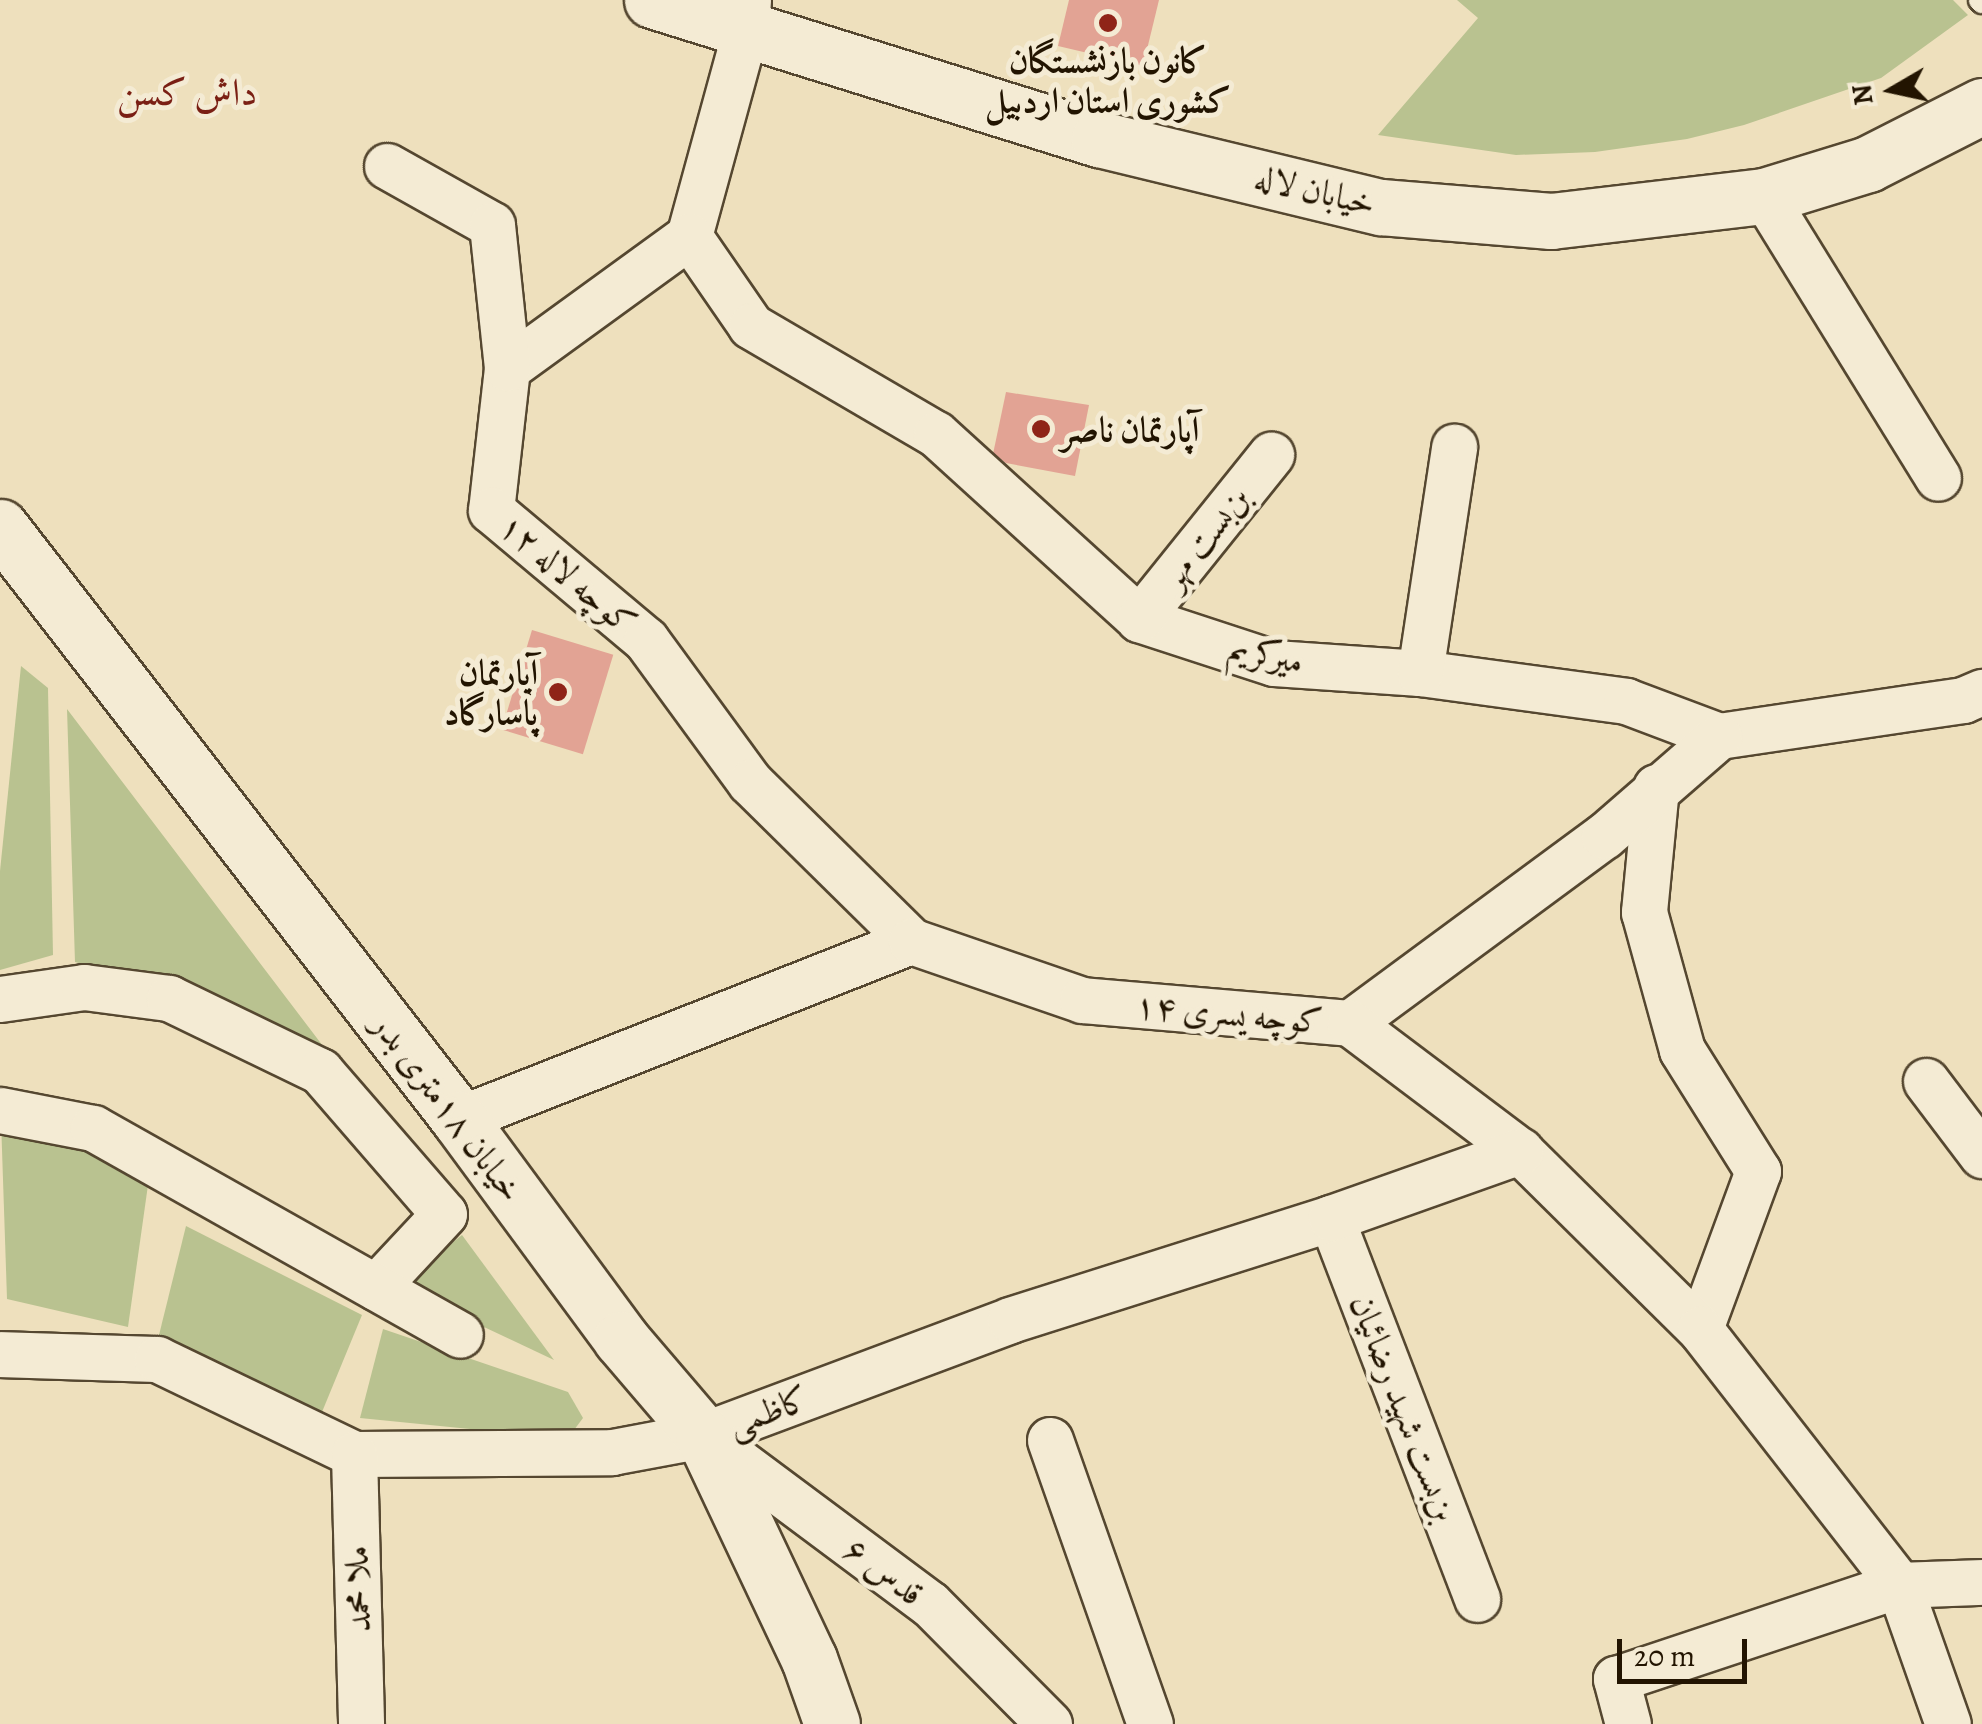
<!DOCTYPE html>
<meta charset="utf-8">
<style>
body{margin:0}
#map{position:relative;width:1982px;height:1724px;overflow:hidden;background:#eee0bd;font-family:Alegreya,Amiri,serif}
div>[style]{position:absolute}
.green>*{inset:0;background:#b9c290}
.building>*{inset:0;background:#e2a394;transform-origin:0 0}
.roads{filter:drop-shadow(2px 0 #554730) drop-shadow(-2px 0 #554730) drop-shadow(0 2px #554730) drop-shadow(0 -2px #554730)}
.service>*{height:22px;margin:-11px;padding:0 11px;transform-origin:11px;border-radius:11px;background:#f4ebd4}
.minor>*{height:45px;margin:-22.5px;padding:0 22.5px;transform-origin:22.5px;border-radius:22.5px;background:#f4ebd4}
.tertiary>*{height:55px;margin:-27.5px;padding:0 27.5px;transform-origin:27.5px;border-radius:27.5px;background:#f4ebd4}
.dots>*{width:28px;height:28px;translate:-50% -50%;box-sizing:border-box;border:5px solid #f4ebd4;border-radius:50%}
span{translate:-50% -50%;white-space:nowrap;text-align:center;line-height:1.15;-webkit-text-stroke:10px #f4ebd4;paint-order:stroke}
.poi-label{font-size:35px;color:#221401;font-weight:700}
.left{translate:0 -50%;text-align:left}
.right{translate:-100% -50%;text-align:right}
.street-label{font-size:35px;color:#221401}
.neighbourhood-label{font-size:38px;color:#7a1f14}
.north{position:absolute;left:1842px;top:40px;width:100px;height:100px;-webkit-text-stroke:8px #f4ebd4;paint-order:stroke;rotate:261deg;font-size:28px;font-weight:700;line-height:40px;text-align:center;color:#221401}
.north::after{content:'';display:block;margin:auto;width:35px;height:45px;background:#221401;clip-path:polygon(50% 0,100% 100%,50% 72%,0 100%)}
.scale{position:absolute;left:1617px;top:1639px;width:130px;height:45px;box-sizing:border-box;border:5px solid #221401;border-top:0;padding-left:12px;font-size:30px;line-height:35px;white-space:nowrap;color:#221401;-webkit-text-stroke:8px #f4ebd4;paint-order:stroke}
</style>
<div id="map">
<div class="green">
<div style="clip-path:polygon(1457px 0,1953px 0,1968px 15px,1881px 78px,1744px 125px,1687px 139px,1595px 152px,1516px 155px,1378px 135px,1478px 18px)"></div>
<div style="clip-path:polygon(21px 666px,48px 688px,53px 955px,0 970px,0 871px)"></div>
<div style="clip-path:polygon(67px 709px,329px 1054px,108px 970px,75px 962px)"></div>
<div style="clip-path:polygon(1px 1120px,68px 1133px,148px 1185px,128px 1327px,7px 1299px)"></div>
<div style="clip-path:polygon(186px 1226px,362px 1315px,322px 1412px,158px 1339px)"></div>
<div style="clip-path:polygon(462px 1235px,554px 1360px,397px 1286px)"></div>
<div style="clip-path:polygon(383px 1329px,568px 1392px,583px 1418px,574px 1430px,541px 1436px,360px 1418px)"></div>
</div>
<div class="building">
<div style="clip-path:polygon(1069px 0,1159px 0,1143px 66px,1058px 46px)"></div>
<div style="clip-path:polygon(1006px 392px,1089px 405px,1075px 476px,1006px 463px,993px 454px)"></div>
<div style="left:532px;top:630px;width:85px;height:104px;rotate:17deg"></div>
</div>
<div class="roads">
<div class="service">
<div style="left:1980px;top:0;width:3px;rotate:45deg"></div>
</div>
<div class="minor">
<div style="left:748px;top:0;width:28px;rotate:94deg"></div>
<div style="left:746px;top:28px;width:216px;rotate:105.3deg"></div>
<div style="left:689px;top:236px;width:225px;rotate:144deg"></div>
<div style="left:507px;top:368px;width:143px;rotate:96.4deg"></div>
<div style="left:491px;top:510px;width:202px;rotate:40deg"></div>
<div style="left:646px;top:640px;width:176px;rotate:53.8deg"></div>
<div style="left:750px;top:782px;width:226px;rotate:44.6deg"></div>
<div style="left:387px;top:166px;width:120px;rotate:29.3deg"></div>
<div style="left:492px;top:225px;width:144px;rotate:84deg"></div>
<div style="left:1764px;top:196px;width:331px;rotate:58.3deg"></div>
<div style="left:689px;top:236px;width:109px;rotate:55.4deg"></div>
<div style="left:751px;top:326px;width:214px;rotate:30.3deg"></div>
<div style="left:936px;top:434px;width:275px;rotate:42.3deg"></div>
<div style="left:1139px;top:619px;width:142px;rotate:18.1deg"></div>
<div style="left:1274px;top:663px;width:146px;rotate:3.9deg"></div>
<div style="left:1420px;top:673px;width:208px;rotate:7.7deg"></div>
<div style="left:1626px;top:701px;width:99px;rotate:20.6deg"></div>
<div style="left:1719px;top:736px;width:247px;rotate:-8.4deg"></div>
<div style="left:1963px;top:700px;width:21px;rotate:-23deg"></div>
<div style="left:1139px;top:619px;width:211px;rotate:-51.2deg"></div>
<div style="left:1420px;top:673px;width:229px;rotate:-81.4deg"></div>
<div style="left:1656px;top:787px;width:126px;rotate:95.5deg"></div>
<div style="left:1644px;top:912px;width:143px;rotate:74.6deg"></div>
<div style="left:1682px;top:1050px;width:143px;rotate:57.9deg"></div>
<div style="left:1758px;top:1171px;width:168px;rotate:110.2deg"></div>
<div style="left:0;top:999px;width:85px;rotate:-8.1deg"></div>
<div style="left:84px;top:987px;width:86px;rotate:7.4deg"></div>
<div style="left:169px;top:998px;width:168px;rotate:25.8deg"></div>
<div style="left:320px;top:1071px;width:189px;rotate:49.1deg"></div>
<div style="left:444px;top:1214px;width:100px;rotate:133deg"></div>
<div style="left:1350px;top:1023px;width:315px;rotate:-36.4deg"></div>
<div style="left:1604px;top:836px;width:152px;rotate:-41deg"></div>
<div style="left:1926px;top:1081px;width:93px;rotate:52.9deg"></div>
<div style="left:0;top:1110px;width:95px;rotate:11deg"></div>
<div style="left:93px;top:1128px;width:421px;rotate:29.4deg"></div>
<div style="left:459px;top:1119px;width:486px;rotate:-21.5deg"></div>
<div style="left:911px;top:941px;width:181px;rotate:19deg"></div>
<div style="left:1082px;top:1000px;width:269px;rotate:4.9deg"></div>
<div style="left:1350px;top:1023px;width:213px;rotate:37deg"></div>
<div style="left:1520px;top:1151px;width:253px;rotate:44.7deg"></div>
<div style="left:1700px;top:1329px;width:324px;rotate:52.1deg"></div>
<div style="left:1899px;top:1585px;width:83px;rotate:-2.1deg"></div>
<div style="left:1331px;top:1218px;width:408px;rotate:69deg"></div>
<div style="left:0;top:1354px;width:157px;rotate:1.8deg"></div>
<div style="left:157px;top:1359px;width:219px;rotate:25.7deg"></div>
<div style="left:354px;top:1454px;width:258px;rotate:-0.4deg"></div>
<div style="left:612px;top:1452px;width:93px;rotate:-10.6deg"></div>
<div style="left:703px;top:1435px;width:328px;rotate:-20.5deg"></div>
<div style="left:1010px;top:1320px;width:337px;rotate:-17.6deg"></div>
<div style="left:1331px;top:1218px;width:201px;rotate:-19.5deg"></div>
<div style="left:703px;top:1435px;width:283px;rotate:36.7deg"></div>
<div style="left:930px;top:1604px;width:169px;rotate:45.2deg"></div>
<div style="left:1050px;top:1440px;width:301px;rotate:70.6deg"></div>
<div style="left:354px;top:1454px;width:270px;rotate:88.5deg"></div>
<div style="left:1628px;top:1724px;width:47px;rotate:-104.9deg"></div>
<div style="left:1616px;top:1679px;width:298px;rotate:-18.4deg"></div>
<div style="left:1899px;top:1585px;width:147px;rotate:70.6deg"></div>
</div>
<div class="tertiary">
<div style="left:652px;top:0;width:468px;rotate:17.3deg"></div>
<div style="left:1099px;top:139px;width:290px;rotate:13.6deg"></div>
<div style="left:1381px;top:207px;width:171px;rotate:4.7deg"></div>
<div style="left:1551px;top:221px;width:214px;rotate:-6.7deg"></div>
<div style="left:1764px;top:196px;width:109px;rotate:-17.1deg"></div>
<div style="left:1868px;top:164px;width:128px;rotate:-27deg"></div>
<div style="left:0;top:527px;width:749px;rotate:52.21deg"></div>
<div style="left:459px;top:1119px;width:273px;rotate:53.6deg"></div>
<div style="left:621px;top:1339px;width:126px;rotate:49.5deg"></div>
<div style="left:703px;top:1435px;width:248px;rotate:64.7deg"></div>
<div style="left:809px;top:1659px;width:69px;rotate:70.5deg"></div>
</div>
</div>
<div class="dots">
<div style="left:1108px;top:23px;background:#8f2418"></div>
<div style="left:1041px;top:429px;background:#8f2418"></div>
<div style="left:558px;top:692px;background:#8f2418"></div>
</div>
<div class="poi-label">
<span style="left:1108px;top:80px">کانون بازنشستگان<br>کشوری استان اردبیل</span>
<span class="left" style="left:1061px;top:429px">آپارتمان ناصر</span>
<span class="right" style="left:538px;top:692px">آپارتمان<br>پاسارگاد</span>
</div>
<div class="street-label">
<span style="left:1315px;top:190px;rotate:13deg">خیابان لاله</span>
<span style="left:1205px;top:537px;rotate:-51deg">بن‌بست مهر</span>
<span style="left:568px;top:574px;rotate:40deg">کوچه لاله ۱۲</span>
<span style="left:1266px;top:654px;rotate:12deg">میرکریم</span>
<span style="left:1229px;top:1013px;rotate:5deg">کوچه یسری ۱۴</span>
<span style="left:448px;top:1107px;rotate:53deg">خیابان ۱۸متری بدر</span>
<span style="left:1404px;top:1408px;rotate:69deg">بن‌بست شهید رضائیان</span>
<span style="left:768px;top:1411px;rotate:-20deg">کاظمی</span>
<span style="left:884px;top:1571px;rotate:37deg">قدس ۶</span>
<span style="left:357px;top:1589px;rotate:-92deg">ملا محمد</span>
</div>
<div class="neighbourhood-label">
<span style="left:187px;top:93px">داش کسن</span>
</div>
<div class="north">N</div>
<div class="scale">20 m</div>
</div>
